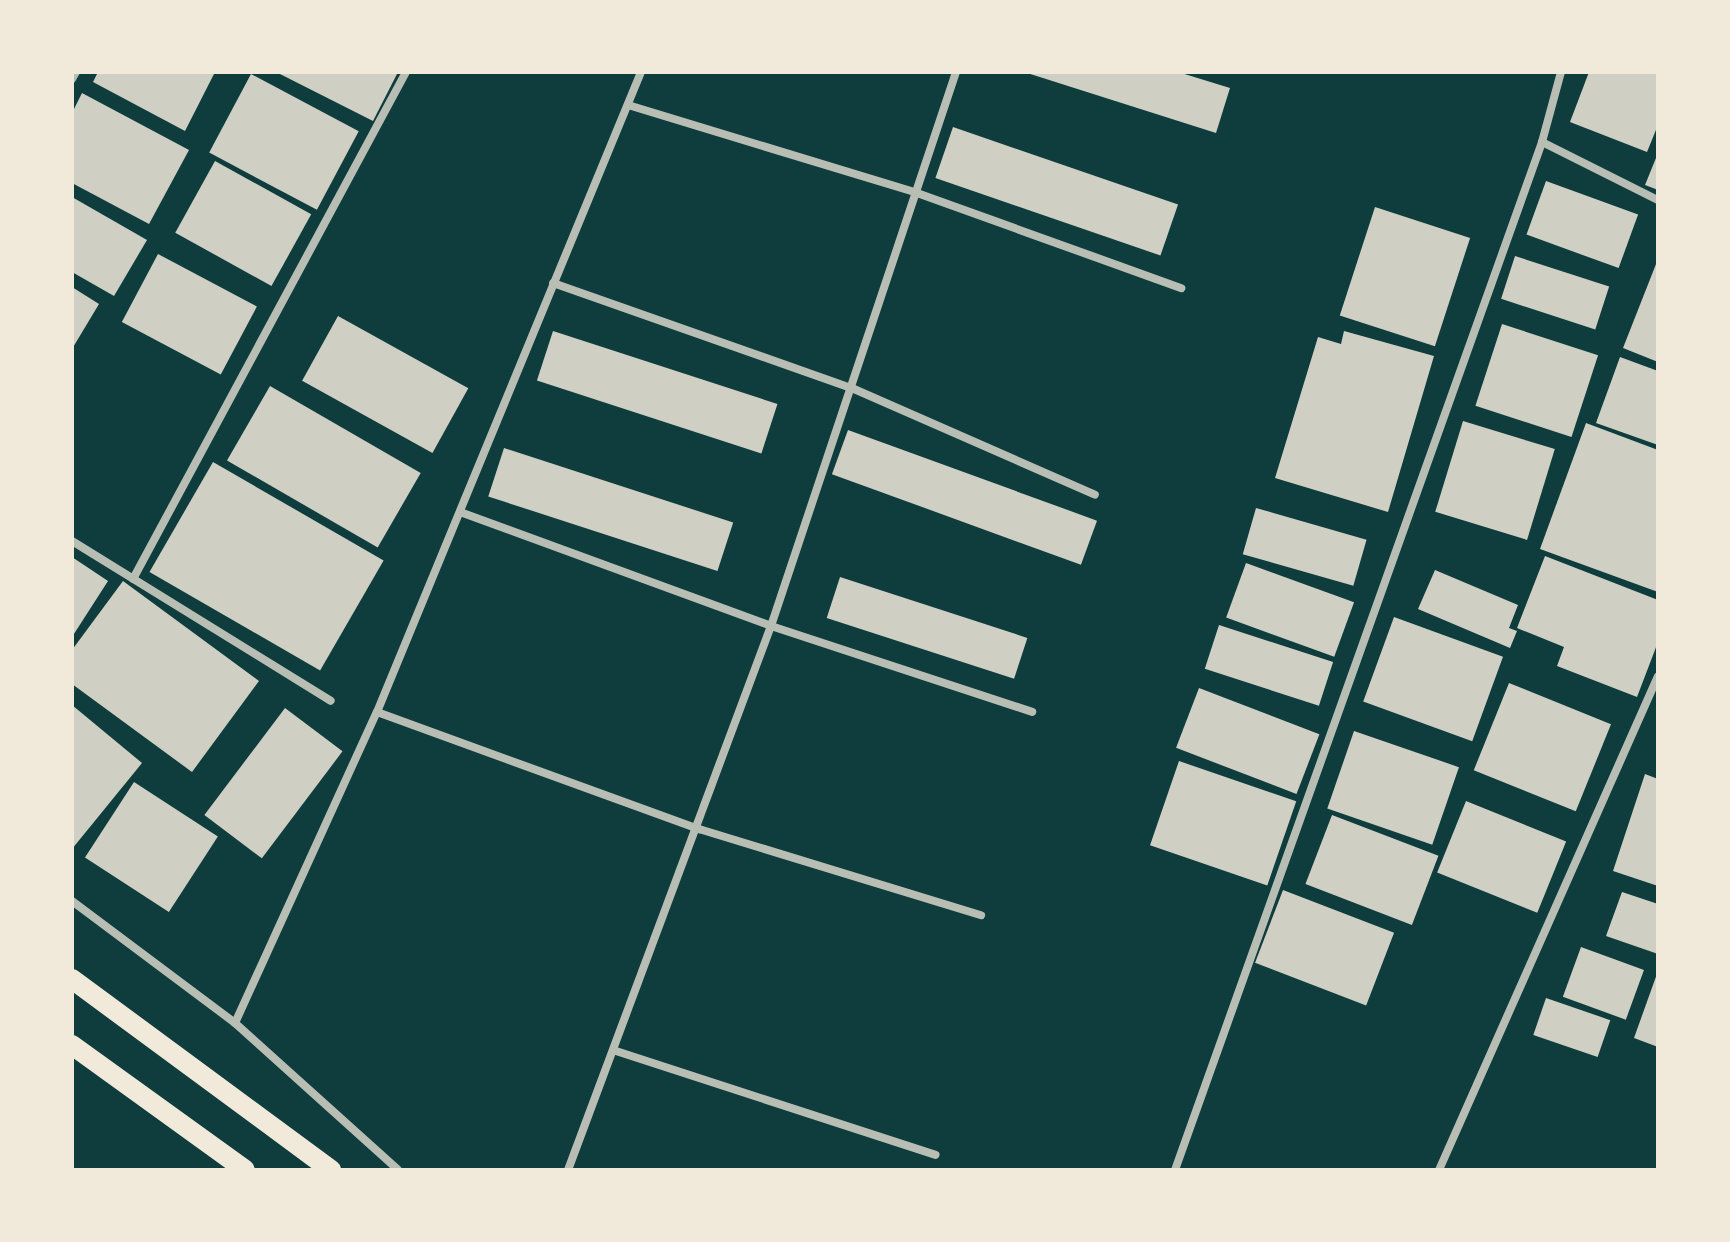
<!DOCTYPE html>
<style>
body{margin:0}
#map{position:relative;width:1730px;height:1242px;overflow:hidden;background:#0f3d3e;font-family:Signika,sans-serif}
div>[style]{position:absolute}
.building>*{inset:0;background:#cfcfc3;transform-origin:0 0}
.minor>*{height:8px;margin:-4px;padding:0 4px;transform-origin:4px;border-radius:4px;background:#b8beb3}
.primary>*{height:20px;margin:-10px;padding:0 10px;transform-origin:10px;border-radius:10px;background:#f1e9da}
span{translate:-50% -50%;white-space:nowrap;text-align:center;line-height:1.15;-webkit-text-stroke:6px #f1e9da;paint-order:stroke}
.frame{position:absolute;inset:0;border:74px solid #f1e9da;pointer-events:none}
</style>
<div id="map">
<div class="building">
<div style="clip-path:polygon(98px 72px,215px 72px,185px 131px,93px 82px)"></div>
<div style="clip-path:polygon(276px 72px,398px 72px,373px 121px)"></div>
<div style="clip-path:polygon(1024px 72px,1178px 72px,1230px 88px,1216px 133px)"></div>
<div style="clip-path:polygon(1589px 72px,1658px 74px,1658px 125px,1647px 152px,1570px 122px)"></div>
<div style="left:251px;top:74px;width:122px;height:89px;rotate:28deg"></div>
<div style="clip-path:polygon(82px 93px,189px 150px,149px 224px,72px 183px,72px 113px)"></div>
<div style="left:953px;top:127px;width:238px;height:54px;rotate:19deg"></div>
<div style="clip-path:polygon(1658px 153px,1658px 190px,1645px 185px)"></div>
<div style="left:215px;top:161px;width:110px;height:82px;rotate:29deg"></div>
<div style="left:1546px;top:181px;width:98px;height:57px;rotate:20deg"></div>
<div style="clip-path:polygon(72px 197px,147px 240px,114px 296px,72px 272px)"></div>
<div style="left:1375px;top:207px;width:100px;height:114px;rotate:18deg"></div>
<div style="left:158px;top:254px;width:112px;height:77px;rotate:28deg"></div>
<div style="left:1515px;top:256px;width:99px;height:45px;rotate:18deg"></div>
<div style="clip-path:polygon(1658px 259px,1658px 362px,1623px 348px)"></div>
<div style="clip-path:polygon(72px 287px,99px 304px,72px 349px)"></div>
<div style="left:338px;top:316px;width:149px;height:74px;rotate:29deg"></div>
<div style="left:1502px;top:324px;width:101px;height:86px;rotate:18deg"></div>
<div style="left:553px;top:331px;width:236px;height:52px;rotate:18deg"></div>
<div style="clip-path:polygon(1344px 331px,1434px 356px,1388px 512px,1275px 478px,1318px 337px,1341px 344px)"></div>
<div style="clip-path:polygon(1620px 357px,1658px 371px,1658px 445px,1596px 423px)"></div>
<div style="left:270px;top:386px;width:174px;height:86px;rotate:30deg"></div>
<div style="left:1463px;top:421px;width:96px;height:95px;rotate:17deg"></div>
<div style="clip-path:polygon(1586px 423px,1658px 450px,1658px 592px,1540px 549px)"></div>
<div style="left:848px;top:430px;width:265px;height:47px;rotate:20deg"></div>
<div style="left:504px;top:448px;width:241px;height:51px;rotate:18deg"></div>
<div style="left:213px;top:462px;width:197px;height:127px;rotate:30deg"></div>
<div style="left:1256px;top:508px;width:115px;height:48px;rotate:16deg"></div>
<div style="clip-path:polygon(1545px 556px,1658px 600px,1658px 642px,1637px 697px,1557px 666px,1564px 647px,1517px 628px)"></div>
<div style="clip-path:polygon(72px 557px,108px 581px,72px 637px)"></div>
<div style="left:1246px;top:563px;width:115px;height:58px;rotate:20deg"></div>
<div style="clip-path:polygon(1435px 570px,1518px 605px,1509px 628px,1517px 631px,1510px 648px,1418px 609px)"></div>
<div style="left:840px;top:577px;width:197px;height:43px;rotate:18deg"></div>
<div style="clip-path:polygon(123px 581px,259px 681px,192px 772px,72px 684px,72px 650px)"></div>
<div style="left:1394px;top:617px;width:116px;height:90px;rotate:20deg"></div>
<div style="left:1219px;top:625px;width:120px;height:46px;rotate:18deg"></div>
<div style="left:1509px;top:683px;width:110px;height:94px;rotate:22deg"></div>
<div style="left:1199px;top:688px;width:129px;height:64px;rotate:21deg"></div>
<div style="clip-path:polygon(72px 705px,142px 763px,72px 849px)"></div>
<div style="left:285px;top:708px;width:72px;height:134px;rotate:37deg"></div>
<div style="left:1354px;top:731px;width:111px;height:82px;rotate:19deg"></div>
<div style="left:1179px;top:761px;width:124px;height:89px;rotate:19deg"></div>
<div style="clip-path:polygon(1645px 774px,1658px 779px,1658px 886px,1613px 871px)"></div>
<div style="left:134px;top:782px;width:100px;height:90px;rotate:33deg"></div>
<div style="left:1466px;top:801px;width:108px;height:77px;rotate:22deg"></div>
<div style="left:1332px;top:815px;width:114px;height:74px;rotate:21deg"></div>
<div style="left:1283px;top:890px;width:119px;height:78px;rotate:21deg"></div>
<div style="clip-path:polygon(1622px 892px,1658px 904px,1658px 954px,1606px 936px)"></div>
<div style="left:1581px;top:947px;width:67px;height:53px;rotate:20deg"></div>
<div style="clip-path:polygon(1658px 971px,1658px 1047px,1634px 1038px)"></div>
<div style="left:1546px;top:998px;width:68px;height:39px;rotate:19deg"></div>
</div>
<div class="minor">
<div style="left:72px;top:79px;width:8px;rotate:-60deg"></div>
<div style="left:628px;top:105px;width:302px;rotate:16.9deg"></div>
<div style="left:917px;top:193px;width:281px;rotate:19.8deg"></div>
<div style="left:1542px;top:142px;width:130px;rotate:26.6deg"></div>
<div style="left:553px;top:283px;width:319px;rotate:19.4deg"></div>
<div style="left:854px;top:389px;width:263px;rotate:23.7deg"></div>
<div style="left:460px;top:512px;width:331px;rotate:20.1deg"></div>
<div style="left:771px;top:626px;width:275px;rotate:18.2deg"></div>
<div style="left:72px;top:541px;width:304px;rotate:31.7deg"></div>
<div style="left:133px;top:579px;width:576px;rotate:-61.7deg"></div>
<div style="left:377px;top:712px;width:343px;rotate:20deg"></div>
<div style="left:699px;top:829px;width:295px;rotate:17deg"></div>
<div style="left:72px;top:901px;width:204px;rotate:36.8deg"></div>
<div style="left:235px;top:1023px;width:219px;rotate:42deg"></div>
<div style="left:235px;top:1023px;width:342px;rotate:-65.5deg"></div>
<div style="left:377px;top:712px;width:692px;rotate:-67.58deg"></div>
<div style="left:616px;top:1051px;width:336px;rotate:18deg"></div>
<div style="left:568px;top:1170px;width:581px;rotate:-69.54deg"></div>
<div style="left:771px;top:626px;width:584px;rotate:-71.53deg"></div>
<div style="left:1175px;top:1170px;width:1092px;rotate:-70.35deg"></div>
<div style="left:1542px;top:142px;width:73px;rotate:-74.8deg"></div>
<div style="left:1439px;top:1170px;width:540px;rotate:-66.09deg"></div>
</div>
<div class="primary">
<div style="left:72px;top:979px;width:322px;rotate:36.4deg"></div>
<div style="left:72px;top:1045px;width:213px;rotate:35.8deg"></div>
</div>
<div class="frame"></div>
</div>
